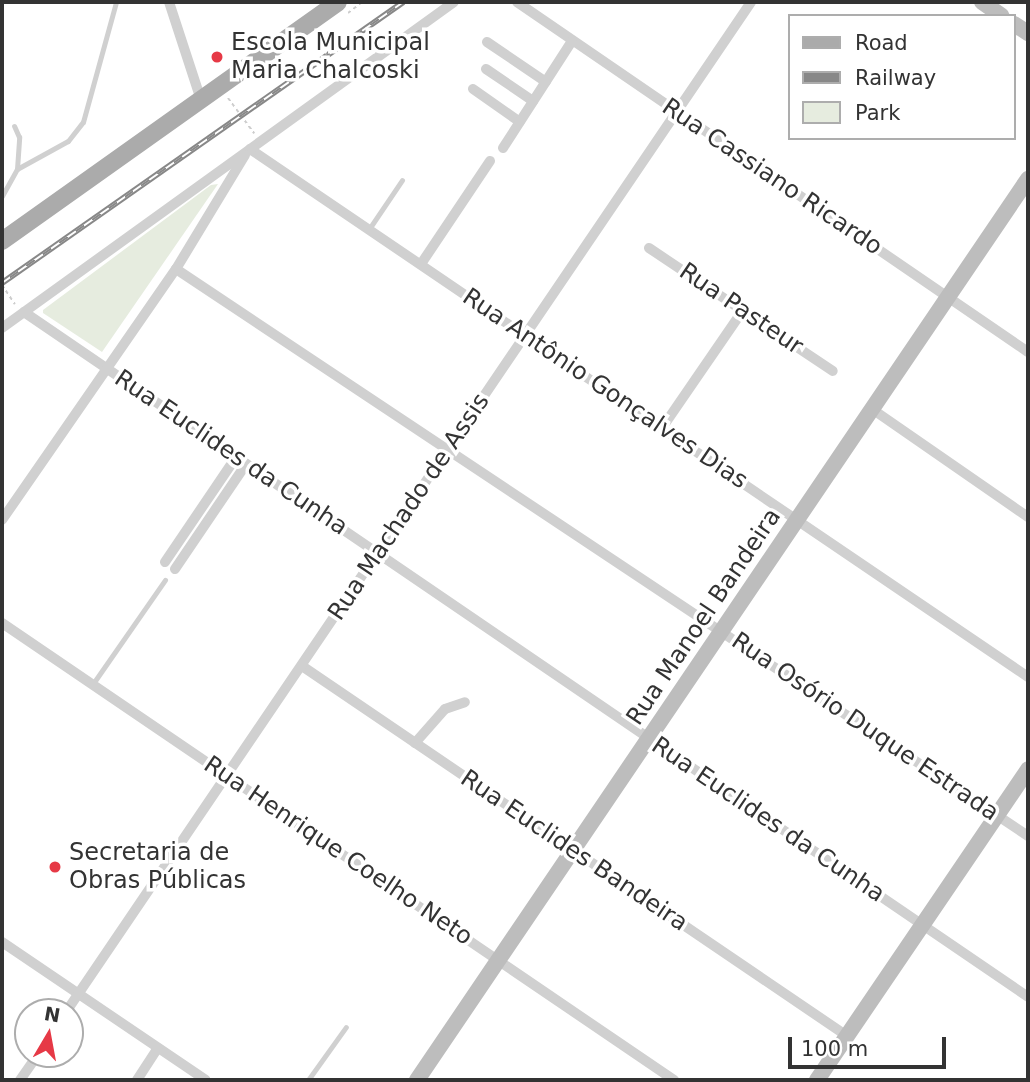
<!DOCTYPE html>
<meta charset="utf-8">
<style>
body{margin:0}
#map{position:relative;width:1030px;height:1082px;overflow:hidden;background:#fff;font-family:"DejaVu Sans",sans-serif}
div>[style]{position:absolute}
.green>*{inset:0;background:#e6ecdf}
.path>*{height:2px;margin-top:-1px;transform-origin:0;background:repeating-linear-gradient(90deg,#cdcdcd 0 3.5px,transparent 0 7px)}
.lane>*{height:5px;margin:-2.5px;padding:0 2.5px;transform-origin:2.5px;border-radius:2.5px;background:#d0d0d0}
.street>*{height:10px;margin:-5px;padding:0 5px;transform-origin:5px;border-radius:5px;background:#d0d0d0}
.secondary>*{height:16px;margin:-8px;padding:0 8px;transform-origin:8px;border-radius:8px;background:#bdbdbd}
.primary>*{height:18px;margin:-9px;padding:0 9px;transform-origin:9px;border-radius:9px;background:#ababab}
.rail>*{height:6px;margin-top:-3px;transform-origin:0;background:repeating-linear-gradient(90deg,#fff 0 10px,#888 0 20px);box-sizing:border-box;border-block:2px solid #888}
.dots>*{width:19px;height:19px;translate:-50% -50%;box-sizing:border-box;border:4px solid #fff;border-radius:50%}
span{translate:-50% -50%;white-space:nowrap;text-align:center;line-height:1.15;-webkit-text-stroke:7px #fff;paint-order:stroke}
.poi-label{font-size:24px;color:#333}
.left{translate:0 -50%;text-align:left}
.street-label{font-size:24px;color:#333}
.frame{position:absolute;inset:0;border:4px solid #333;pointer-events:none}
.legend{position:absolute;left:788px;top:14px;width:228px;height:126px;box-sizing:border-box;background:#fff;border:2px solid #adadad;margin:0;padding:9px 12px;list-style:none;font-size:21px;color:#333}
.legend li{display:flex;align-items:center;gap:14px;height:35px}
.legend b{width:35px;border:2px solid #adadad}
.north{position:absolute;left:14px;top:998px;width:70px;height:70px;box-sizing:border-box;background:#fff;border:2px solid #adadad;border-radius:50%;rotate:10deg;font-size:19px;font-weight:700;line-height:28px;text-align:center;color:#333}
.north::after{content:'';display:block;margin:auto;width:24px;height:32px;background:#e63946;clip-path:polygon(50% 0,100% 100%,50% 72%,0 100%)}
.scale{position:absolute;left:788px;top:1037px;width:158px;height:32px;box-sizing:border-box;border:4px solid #333;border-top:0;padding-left:9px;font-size:21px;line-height:24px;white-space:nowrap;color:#333;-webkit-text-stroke:5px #fff;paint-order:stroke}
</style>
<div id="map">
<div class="green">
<div style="clip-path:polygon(218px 184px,102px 352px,43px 313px,43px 310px,211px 185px)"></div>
</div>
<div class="path">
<div style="left:348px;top:13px;width:18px;rotate:-38deg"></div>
<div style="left:228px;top:98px;width:44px;rotate:53.4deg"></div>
<div style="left:2px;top:285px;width:23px;rotate:56deg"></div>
</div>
<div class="lane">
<div style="left:17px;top:169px;width:58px;rotate:-28.8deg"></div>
<div style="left:68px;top:141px;width:24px;rotate:-52deg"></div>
<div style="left:83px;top:122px;width:124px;rotate:-74.6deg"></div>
<div style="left:2px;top:196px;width:31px;rotate:-61deg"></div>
<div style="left:17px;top:169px;width:32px;rotate:-86deg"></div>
<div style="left:19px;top:137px;width:12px;rotate:-114deg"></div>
<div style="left:369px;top:229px;width:59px;rotate:-56deg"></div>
<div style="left:92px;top:685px;width:128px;rotate:-55.2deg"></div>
<div style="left:308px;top:1080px;width:65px;rotate:-54.4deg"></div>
</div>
<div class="street">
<div style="left:169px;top:2px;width:103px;rotate:71.9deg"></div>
<div style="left:517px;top:2px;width:619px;rotate:34.41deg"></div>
<div style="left:487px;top:42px;width:71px;rotate:34.1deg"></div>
<div style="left:486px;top:69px;width:57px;rotate:34.2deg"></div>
<div style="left:473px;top:89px;width:57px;rotate:35.1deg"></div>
<div style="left:503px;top:148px;width:127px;rotate:-57.2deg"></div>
<div style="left:250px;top:149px;width:940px;rotate:34.16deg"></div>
<div style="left:649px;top:248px;width:221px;rotate:33.8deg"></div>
<div style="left:421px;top:264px;width:124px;rotate:-56.2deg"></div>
<div style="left:176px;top:269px;width:1023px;rotate:33.64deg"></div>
<div style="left:24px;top:312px;width:1215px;rotate:34.3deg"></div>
<div style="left:2px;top:328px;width:557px;rotate:-35.8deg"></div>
<div style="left:872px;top:409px;width:190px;rotate:34.7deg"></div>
<div style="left:662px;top:428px;width:143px;rotate:-55.5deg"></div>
<div style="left:2px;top:520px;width:305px;rotate:-55.3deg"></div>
<div style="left:176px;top:269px;width:133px;rotate:-58.8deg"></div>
<div style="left:165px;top:562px;width:127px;rotate:-55.9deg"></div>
<div style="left:175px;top:569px;width:127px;rotate:-55.9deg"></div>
<div style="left:2px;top:623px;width:813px;rotate:34.22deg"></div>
<div style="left:302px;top:666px;width:659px;rotate:34.17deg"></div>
<div style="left:415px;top:743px;width:45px;rotate:-48.6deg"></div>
<div style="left:445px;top:709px;width:21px;rotate:-19deg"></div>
<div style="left:2px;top:942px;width:246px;rotate:34.1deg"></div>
<div style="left:66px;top:1012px;width:1220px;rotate:-55.85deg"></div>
<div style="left:20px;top:1080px;width:32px;rotate:-55deg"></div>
<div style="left:137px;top:1080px;width:38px;rotate:-57deg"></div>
</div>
<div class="secondary">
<div style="left:982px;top:2px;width:24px;rotate:35deg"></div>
<div style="left:1014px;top:24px;width:17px;rotate:33deg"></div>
<div style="left:417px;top:1080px;width:1089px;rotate:-55.86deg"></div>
<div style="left:817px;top:1080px;width:376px;rotate:-55.8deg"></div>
</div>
<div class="primary">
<div style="left:2px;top:241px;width:412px;rotate:-35.4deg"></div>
</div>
<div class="rail">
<div style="left:2px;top:283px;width:490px;rotate:-35deg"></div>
</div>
<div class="dots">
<div style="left:217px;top:57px;background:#e63946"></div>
<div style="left:55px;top:867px;background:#e63946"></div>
</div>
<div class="poi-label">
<span class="left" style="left:231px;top:57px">Escola Municipal<br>Maria Chalcoski</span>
<span class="left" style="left:69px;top:867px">Secretaria de<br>Obras Públicas</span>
</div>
<div class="street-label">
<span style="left:772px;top:177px;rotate:34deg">Rua Cassiano Ricardo</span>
<span style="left:741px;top:309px;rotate:34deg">Rua Pasteur</span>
<span style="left:605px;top:389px;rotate:34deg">Rua Antônio Gonçalves Dias</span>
<span style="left:231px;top:453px;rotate:34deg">Rua Euclides da Cunha</span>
<span style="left:409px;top:507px;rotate:-56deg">Rua Machado de Assis</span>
<span style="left:704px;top:617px;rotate:-56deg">Rua Manoel Bandeira</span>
<span style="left:865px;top:727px;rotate:34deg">Rua Osório Duque Estrada</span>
<span style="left:768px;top:820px;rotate:34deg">Rua Euclides da Cunha</span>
<span style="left:338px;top:851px;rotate:34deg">Rua Henrique Coelho Neto</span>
<span style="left:574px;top:851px;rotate:34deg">Rua Euclides Bandeira</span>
</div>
<div class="frame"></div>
<ul class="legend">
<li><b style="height:9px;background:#ababab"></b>Road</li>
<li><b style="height:9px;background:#888"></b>Railway</li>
<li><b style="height:19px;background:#e6ecdf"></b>Park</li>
</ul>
<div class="north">N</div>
<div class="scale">100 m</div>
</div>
